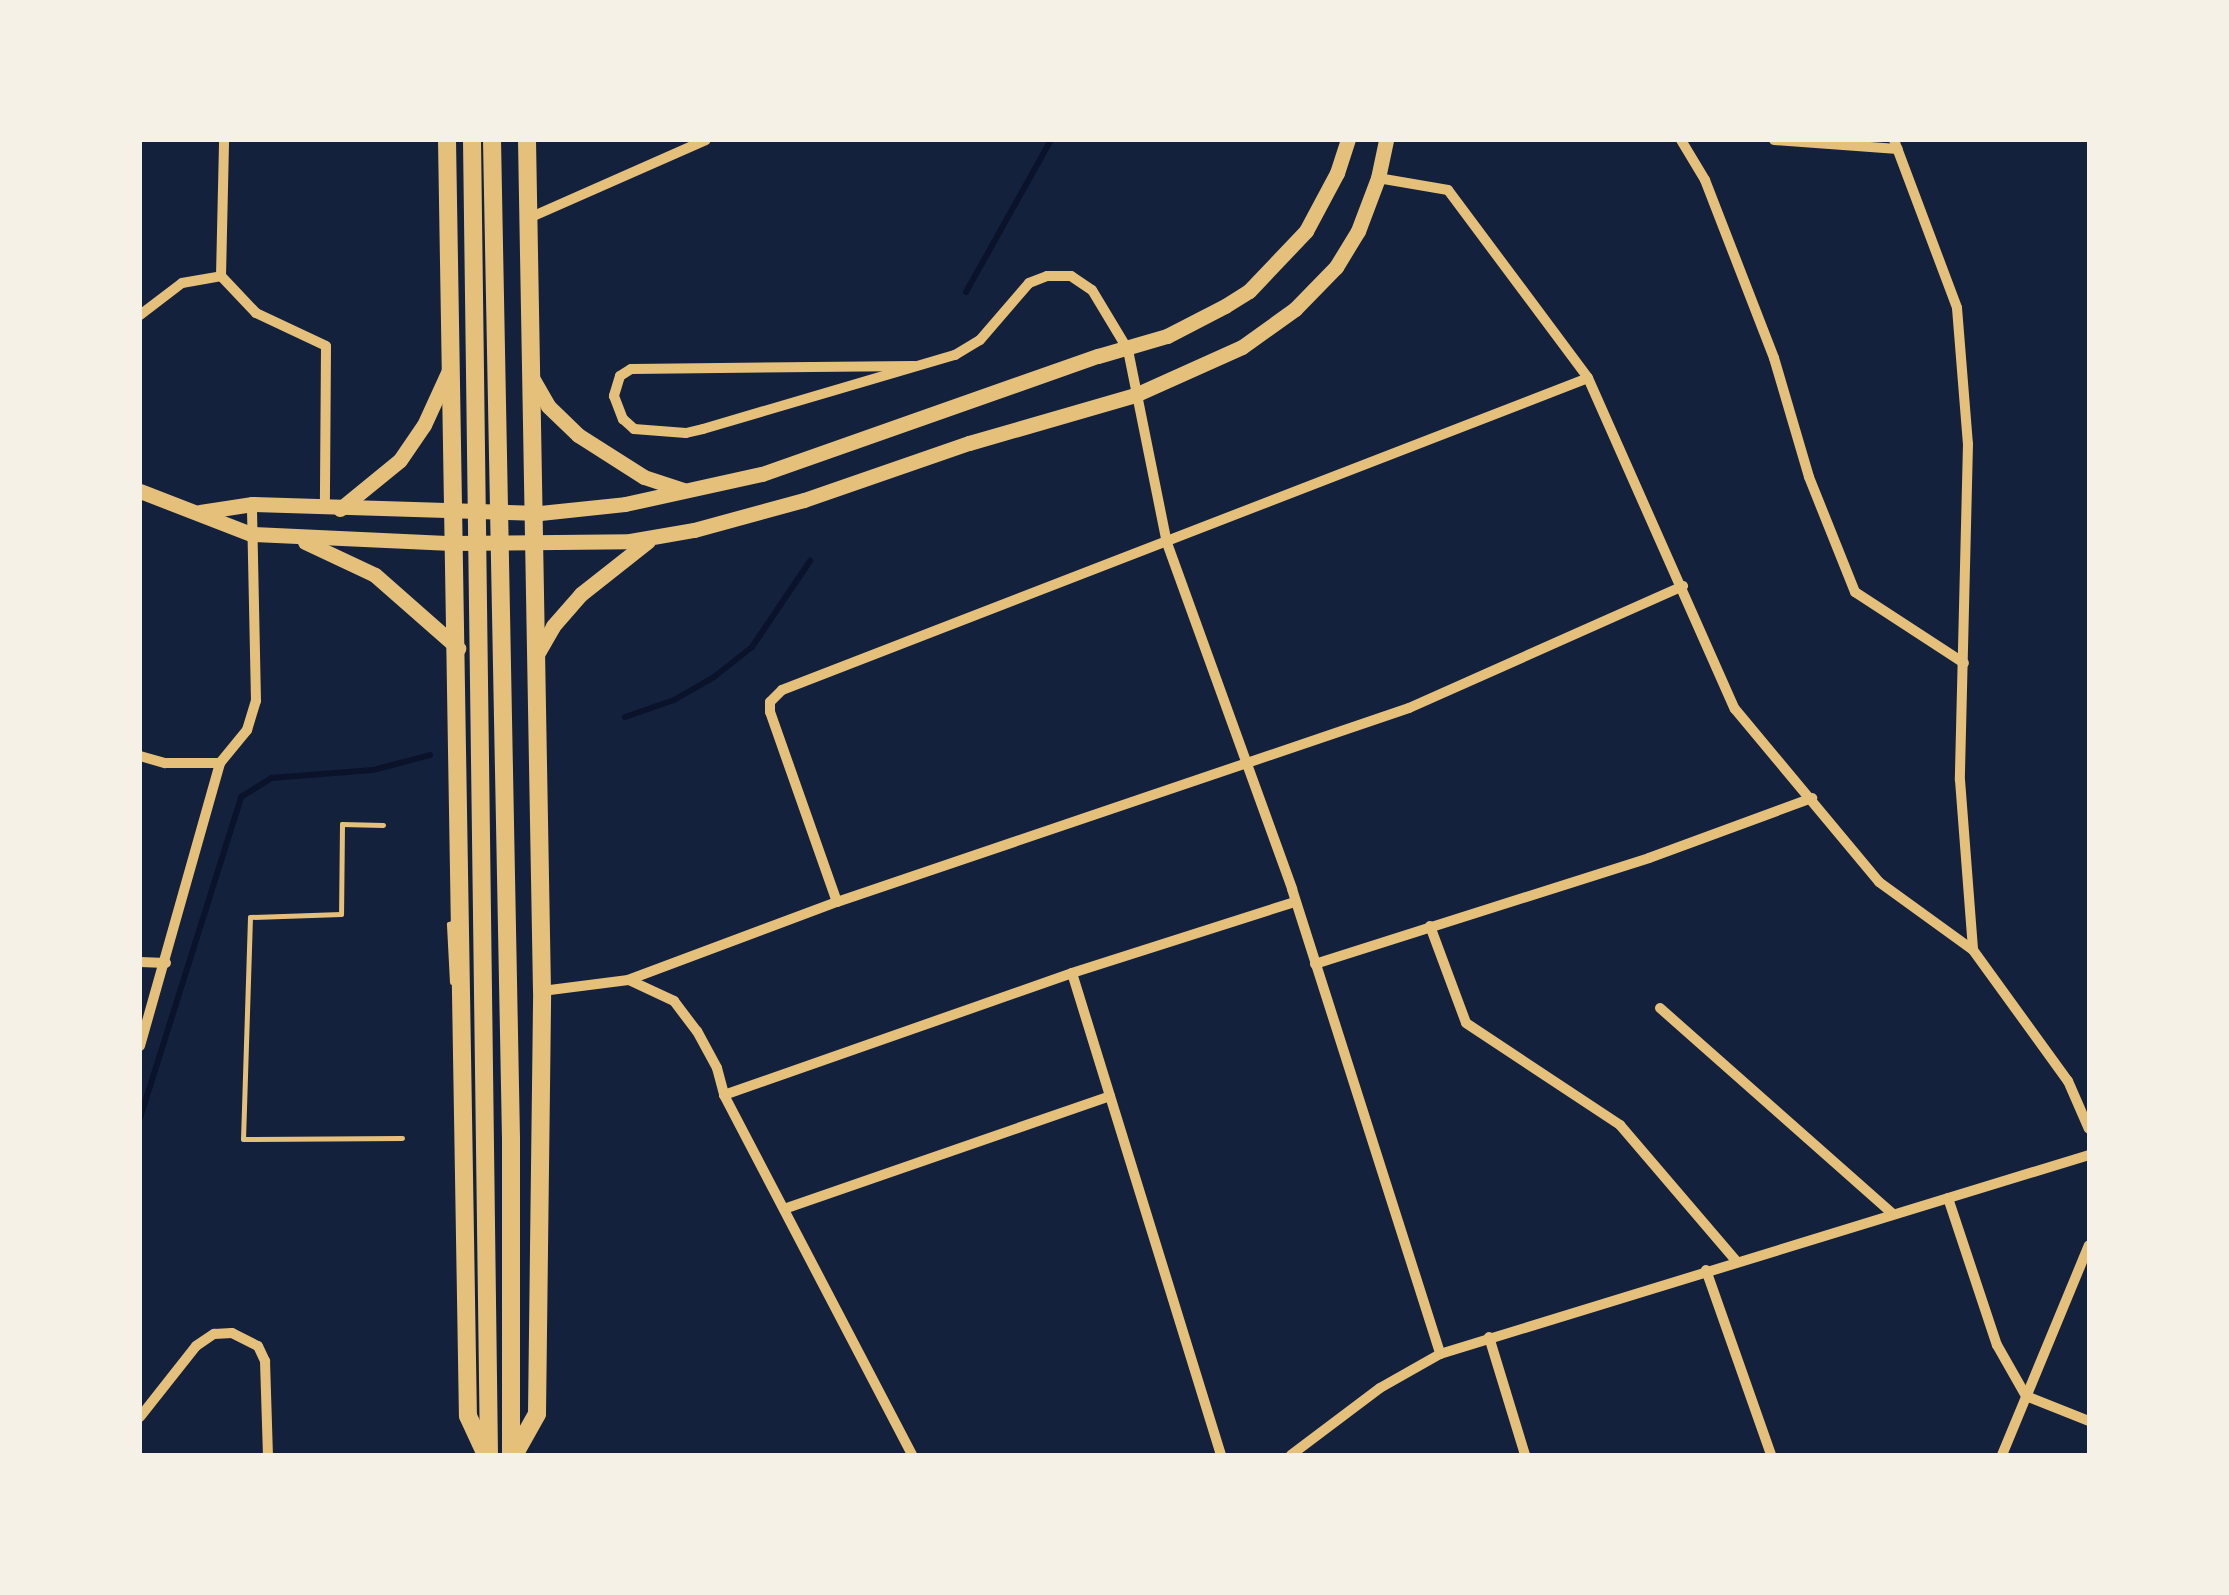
<!DOCTYPE html>
<style>
body{margin:0}
#map{position:relative;width:2229px;height:1595px;overflow:hidden;background:#14213d;font-family:Poppins,sans-serif}
div>[style]{position:absolute}
.stream>*{height:6px;margin:-3px;padding:0 3px;transform-origin:3px;border-radius:3px;background:#0b132b}
.service>*{height:5px;margin:-2.5px;padding:0 2.5px;transform-origin:2.5px;border-radius:2.5px;background:#e5c07b}
.minor>*{height:10px;margin:-5px;padding:0 5px;transform-origin:5px;border-radius:5px;background:#e5c07b}
.secondary>*{height:15px;margin:-7.5px;padding:0 7.5px;transform-origin:7.5px;border-radius:7.5px;background:#e5c07b}
.primary>*{height:18px;margin:-9px;padding:0 9px;transform-origin:9px;border-radius:9px;background:#e5c07b}
span{translate:-50% -50%;white-space:nowrap;text-align:center;line-height:1.15;-webkit-text-stroke:8px #f6f1e7;paint-order:stroke}
.frame{position:absolute;inset:0;border:142px solid #f6f1e7;pointer-events:none}
</style>
<div id="map">
<div class="stream">
<div style="left:966px;top:292px;width:174px;rotate:-60.8deg"></div>
<div style="left:625px;top:717px;width:52px;rotate:-19.1deg"></div>
<div style="left:674px;top:700px;width:46px;rotate:-29.9deg"></div>
<div style="left:714px;top:677px;width:48px;rotate:-38.3deg"></div>
<div style="left:752px;top:647px;width:104px;rotate:-56deg"></div>
<div style="left:140px;top:1118px;width:337px;rotate:-72.5deg"></div>
<div style="left:241px;top:797px;width:36px;rotate:-32deg"></div>
<div style="left:271px;top:778px;width:102px;rotate:-4.5deg"></div>
<div style="left:373px;top:770px;width:59px;rotate:-14.7deg"></div>
</div>
<div class="service">
<div style="left:383px;top:825px;width:41px;rotate:-178.6deg"></div>
<div style="left:342px;top:824px;width:90px;rotate:90.6deg"></div>
<div style="left:341px;top:914px;width:91px;rotate:178.1deg"></div>
<div style="left:250px;top:917px;width:222px;rotate:91.8deg"></div>
<div style="left:243px;top:1139px;width:159px;rotate:-0.4deg"></div>
<div style="left:452px;top:982px;width:58px;rotate:-93deg"></div>
<div style="left:449px;top:924px;width:5px;rotate:-22deg"></div>
</div>
<div class="minor">
<div style="left:1681px;top:140px;width:47px;rotate:59deg"></div>
<div style="left:1705px;top:180px;width:191px;rotate:68.8deg"></div>
<div style="left:1774px;top:358px;width:124px;rotate:73.6deg"></div>
<div style="left:1809px;top:477px;width:124px;rotate:68.2deg"></div>
<div style="left:1855px;top:592px;width:130px;rotate:33.1deg"></div>
<div style="left:1774px;top:140px;width:124px;rotate:4.2deg"></div>
<div style="left:1894px;top:140px;width:179px;rotate:69.4deg"></div>
<div style="left:1957px;top:308px;width:136px;rotate:85.4deg"></div>
<div style="left:1968px;top:444px;width:336px;rotate:91.4deg"></div>
<div style="left:1960px;top:780px;width:170px;rotate:85.6deg"></div>
<div style="left:1378px;top:178px;width:71px;rotate:9.7deg"></div>
<div style="left:1448px;top:190px;width:234px;rotate:53.3deg"></div>
<div style="left:1588px;top:378px;width:362px;rotate:66.1deg"></div>
<div style="left:1735px;top:709px;width:225px;rotate:50.2deg"></div>
<div style="left:1879px;top:882px;width:116px;rotate:35.9deg"></div>
<div style="left:1973px;top:950px;width:162px;rotate:54.1deg"></div>
<div style="left:2068px;top:1081px;width:52px;rotate:66.4deg"></div>
<div style="left:529px;top:218px;width:193px;rotate:-23.8deg"></div>
<div style="left:221px;top:276px;width:51px;rotate:46.6deg"></div>
<div style="left:256px;top:313px;width:77px;rotate:25.2deg"></div>
<div style="left:326px;top:346px;width:162px;rotate:90.4deg"></div>
<div style="left:221px;top:276px;width:136px;rotate:-88.7deg"></div>
<div style="left:140px;top:315px;width:53px;rotate:-37.3deg"></div>
<div style="left:182px;top:283px;width:40px;rotate:-10deg"></div>
<div style="left:914px;top:366px;width:283px;rotate:179.4deg"></div>
<div style="left:631px;top:369px;width:13px;rotate:148deg"></div>
<div style="left:620px;top:376px;width:21px;rotate:107deg"></div>
<div style="left:614px;top:396px;width:25px;rotate:69deg"></div>
<div style="left:623px;top:419px;width:15px;rotate:42deg"></div>
<div style="left:634px;top:429px;width:52px;rotate:4.4deg"></div>
<div style="left:686px;top:433px;width:17px;rotate:-13deg"></div>
<div style="left:703px;top:429px;width:263px;rotate:-16.4deg"></div>
<div style="left:955px;top:355px;width:29px;rotate:-31deg"></div>
<div style="left:980px;top:340px;width:75px;rotate:-49.3deg"></div>
<div style="left:1029px;top:283px;width:19px;rotate:-21deg"></div>
<div style="left:1047px;top:276px;width:24px"></div>
<div style="left:1071px;top:276px;width:25px;rotate:34deg"></div>
<div style="left:1092px;top:290px;width:70px;rotate:59deg"></div>
<div style="left:1128px;top:350px;width:197px;rotate:78.6deg"></div>
<div style="left:1167px;top:543px;width:368px;rotate:70.1deg"></div>
<div style="left:1292px;top:889px;width:488px;rotate:72.3deg"></div>
<div style="left:140px;top:756px;width:26px;rotate:16deg"></div>
<div style="left:165px;top:763px;width:55px"></div>
<div style="left:220px;top:763px;width:43px;rotate:-50.7deg"></div>
<div style="left:247px;top:730px;width:30px;rotate:-73deg"></div>
<div style="left:256px;top:701px;width:197px;rotate:-91.2deg"></div>
<div style="left:837px;top:902px;width:201px;rotate:-109.4deg"></div>
<div style="left:770px;top:712px;width:10px;rotate:-90deg"></div>
<div style="left:770px;top:702px;width:17px;rotate:-45deg"></div>
<div style="left:782px;top:690px;width:864px;rotate:-21.16deg"></div>
<div style="left:1430px;top:926px;width:103px;rotate:69.6deg"></div>
<div style="left:1466px;top:1023px;width:185px;rotate:33.5deg"></div>
<div style="left:1620px;top:1125px;width:179px;rotate:49.5deg"></div>
<div style="left:140px;top:962px;width:26px;rotate:2deg"></div>
<div style="left:1315px;top:964px;width:350px;rotate:-17.6deg"></div>
<div style="left:1649px;top:858px;width:174px;rotate:-20.2deg"></div>
<div style="left:1072px;top:973px;width:505px;rotate:72.82deg"></div>
<div style="left:629px;top:980px;width:50px;rotate:25deg"></div>
<div style="left:674px;top:1001px;width:38px;rotate:53deg"></div>
<div style="left:697px;top:1031px;width:42px;rotate:61.6deg"></div>
<div style="left:717px;top:1068px;width:28px;rotate:75deg"></div>
<div style="left:724px;top:1095px;width:406px;rotate:62.4deg"></div>
<div style="left:542px;top:991px;width:87px;rotate:-7.3deg"></div>
<div style="left:628px;top:980px;width:223px;rotate:-20.5deg"></div>
<div style="left:837px;top:902px;width:604px;rotate:-18.73deg"></div>
<div style="left:1409px;top:708px;width:300px;rotate:-24deg"></div>
<div style="left:1660px;top:1008px;width:311px;rotate:41.5deg"></div>
<div style="left:140px;top:1046px;width:294px;rotate:-74.2deg"></div>
<div style="left:724px;top:1095px;width:369px;rotate:-19.3deg"></div>
<div style="left:1072px;top:973px;width:233px;rotate:-17.7deg"></div>
<div style="left:1948px;top:1198px;width:155px;rotate:71.6deg"></div>
<div style="left:1997px;top:1345px;width:59px;rotate:60.4deg"></div>
<div style="left:2026px;top:1396px;width:68px;rotate:21.6deg"></div>
<div style="left:784px;top:1209px;width:345px;rotate:-19.1deg"></div>
<div style="left:1706px;top:1270px;width:196px;rotate:70.6deg"></div>
<div style="left:1489px;top:1337px;width:123px;rotate:73deg"></div>
<div style="left:140px;top:1417px;width:90px;rotate:-51.7deg"></div>
<div style="left:196px;top:1346px;width:22px;rotate:-34deg"></div>
<div style="left:214px;top:1334px;width:18px;rotate:-3deg"></div>
<div style="left:232px;top:1333px;width:29px;rotate:27deg"></div>
<div style="left:258px;top:1346px;width:17px;rotate:65deg"></div>
<div style="left:265px;top:1361px;width:94px;rotate:88.2deg"></div>
<div style="left:1291px;top:1455px;width:111px;rotate:-37deg"></div>
<div style="left:1380px;top:1388px;width:69px;rotate:-29.5deg"></div>
<div style="left:1440px;top:1354px;width:679px;rotate:-17.05deg"></div>
<div style="left:2002px;top:1455px;width:227px;rotate:-67.5deg"></div>
</div>
<div class="secondary">
<div style="left:531px;top:376px;width:34px;rotate:60deg"></div>
<div style="left:548px;top:406px;width:42px;rotate:44deg"></div>
<div style="left:578px;top:435px;width:78px;rotate:32.5deg"></div>
<div style="left:644px;top:477px;width:41px;rotate:18.4deg"></div>
<div style="left:140px;top:491px;width:119px;rotate:21.2deg"></div>
<div style="left:251px;top:534px;width:201px;rotate:2.6deg"></div>
<div style="left:452px;top:543px;width:178px;rotate:-0.6deg"></div>
<div style="left:630px;top:541px;width:65px;rotate:-9.8deg"></div>
<div style="left:694px;top:530px;width:114px;rotate:-15.3deg"></div>
<div style="left:804px;top:500px;width:175px;rotate:-19.1deg"></div>
<div style="left:969px;top:443px;width:173px;rotate:-16.1deg"></div>
<div style="left:1135px;top:395px;width:117px;rotate:-24.2deg"></div>
<div style="left:1242px;top:347px;width:65px;rotate:-35.6deg"></div>
<div style="left:1295px;top:309px;width:59px;rotate:-45.7deg"></div>
<div style="left:1336px;top:267px;width:42px;rotate:-58.6deg"></div>
<div style="left:1358px;top:231px;width:57px;rotate:-69.3deg"></div>
<div style="left:1378px;top:178px;width:39px;rotate:-78deg"></div>
<div style="left:340px;top:509px;width:77px;rotate:-39.2deg"></div>
<div style="left:400px;top:460px;width:42px;rotate:-55.6deg"></div>
<div style="left:424px;top:425px;width:65px;rotate:-65.4deg"></div>
<div style="left:200px;top:512px;width:53px;rotate:-8.7deg"></div>
<div style="left:252px;top:504px;width:288px;rotate:1.8deg"></div>
<div style="left:540px;top:513px;width:85px;rotate:-6deg"></div>
<div style="left:625px;top:504px;width:140px;rotate:-12.4deg"></div>
<div style="left:762px;top:474px;width:356px;rotate:-19.4deg"></div>
<div style="left:1098px;top:356px;width:72px;rotate:-16.2deg"></div>
<div style="left:1167px;top:336px;width:65px;rotate:-27.3deg"></div>
<div style="left:1225px;top:306px;width:28px;rotate:-32deg"></div>
<div style="left:1249px;top:291px;width:83px;rotate:-46.5deg"></div>
<div style="left:1306px;top:231px;width:66px;rotate:-61.9deg"></div>
<div style="left:1337px;top:173px;width:35px;rotate:-72deg"></div>
<div style="left:305px;top:542px;width:77px;rotate:25.2deg"></div>
<div style="left:375px;top:575px;width:111px;rotate:41.3deg"></div>
<div style="left:536px;top:656px;width:34px;rotate:-60deg"></div>
<div style="left:553px;top:626px;width:43px;rotate:-48.8deg"></div>
<div style="left:581px;top:594px;width:85px;rotate:-38.3deg"></div>
</div>
<div class="primary">
<div style="left:447px;top:140px;width:1276px;rotate:89.06deg"></div>
<div style="left:468px;top:1416px;width:43px;rotate:65.2deg"></div>
<div style="left:472px;top:140px;width:1314px;rotate:89.26deg"></div>
<div style="left:492px;top:140px;width:998px;rotate:88.91deg"></div>
<div style="left:511px;top:1138px;width:317px;rotate:90deg"></div>
<div style="left:514px;top:1455px;width:47px;rotate:-60.7deg"></div>
<div style="left:537px;top:1414px;width:423px;rotate:-89.3deg"></div>
<div style="left:542px;top:991px;width:851px;rotate:-91.01deg"></div>
</div>
<div class="frame"></div>
</div>
